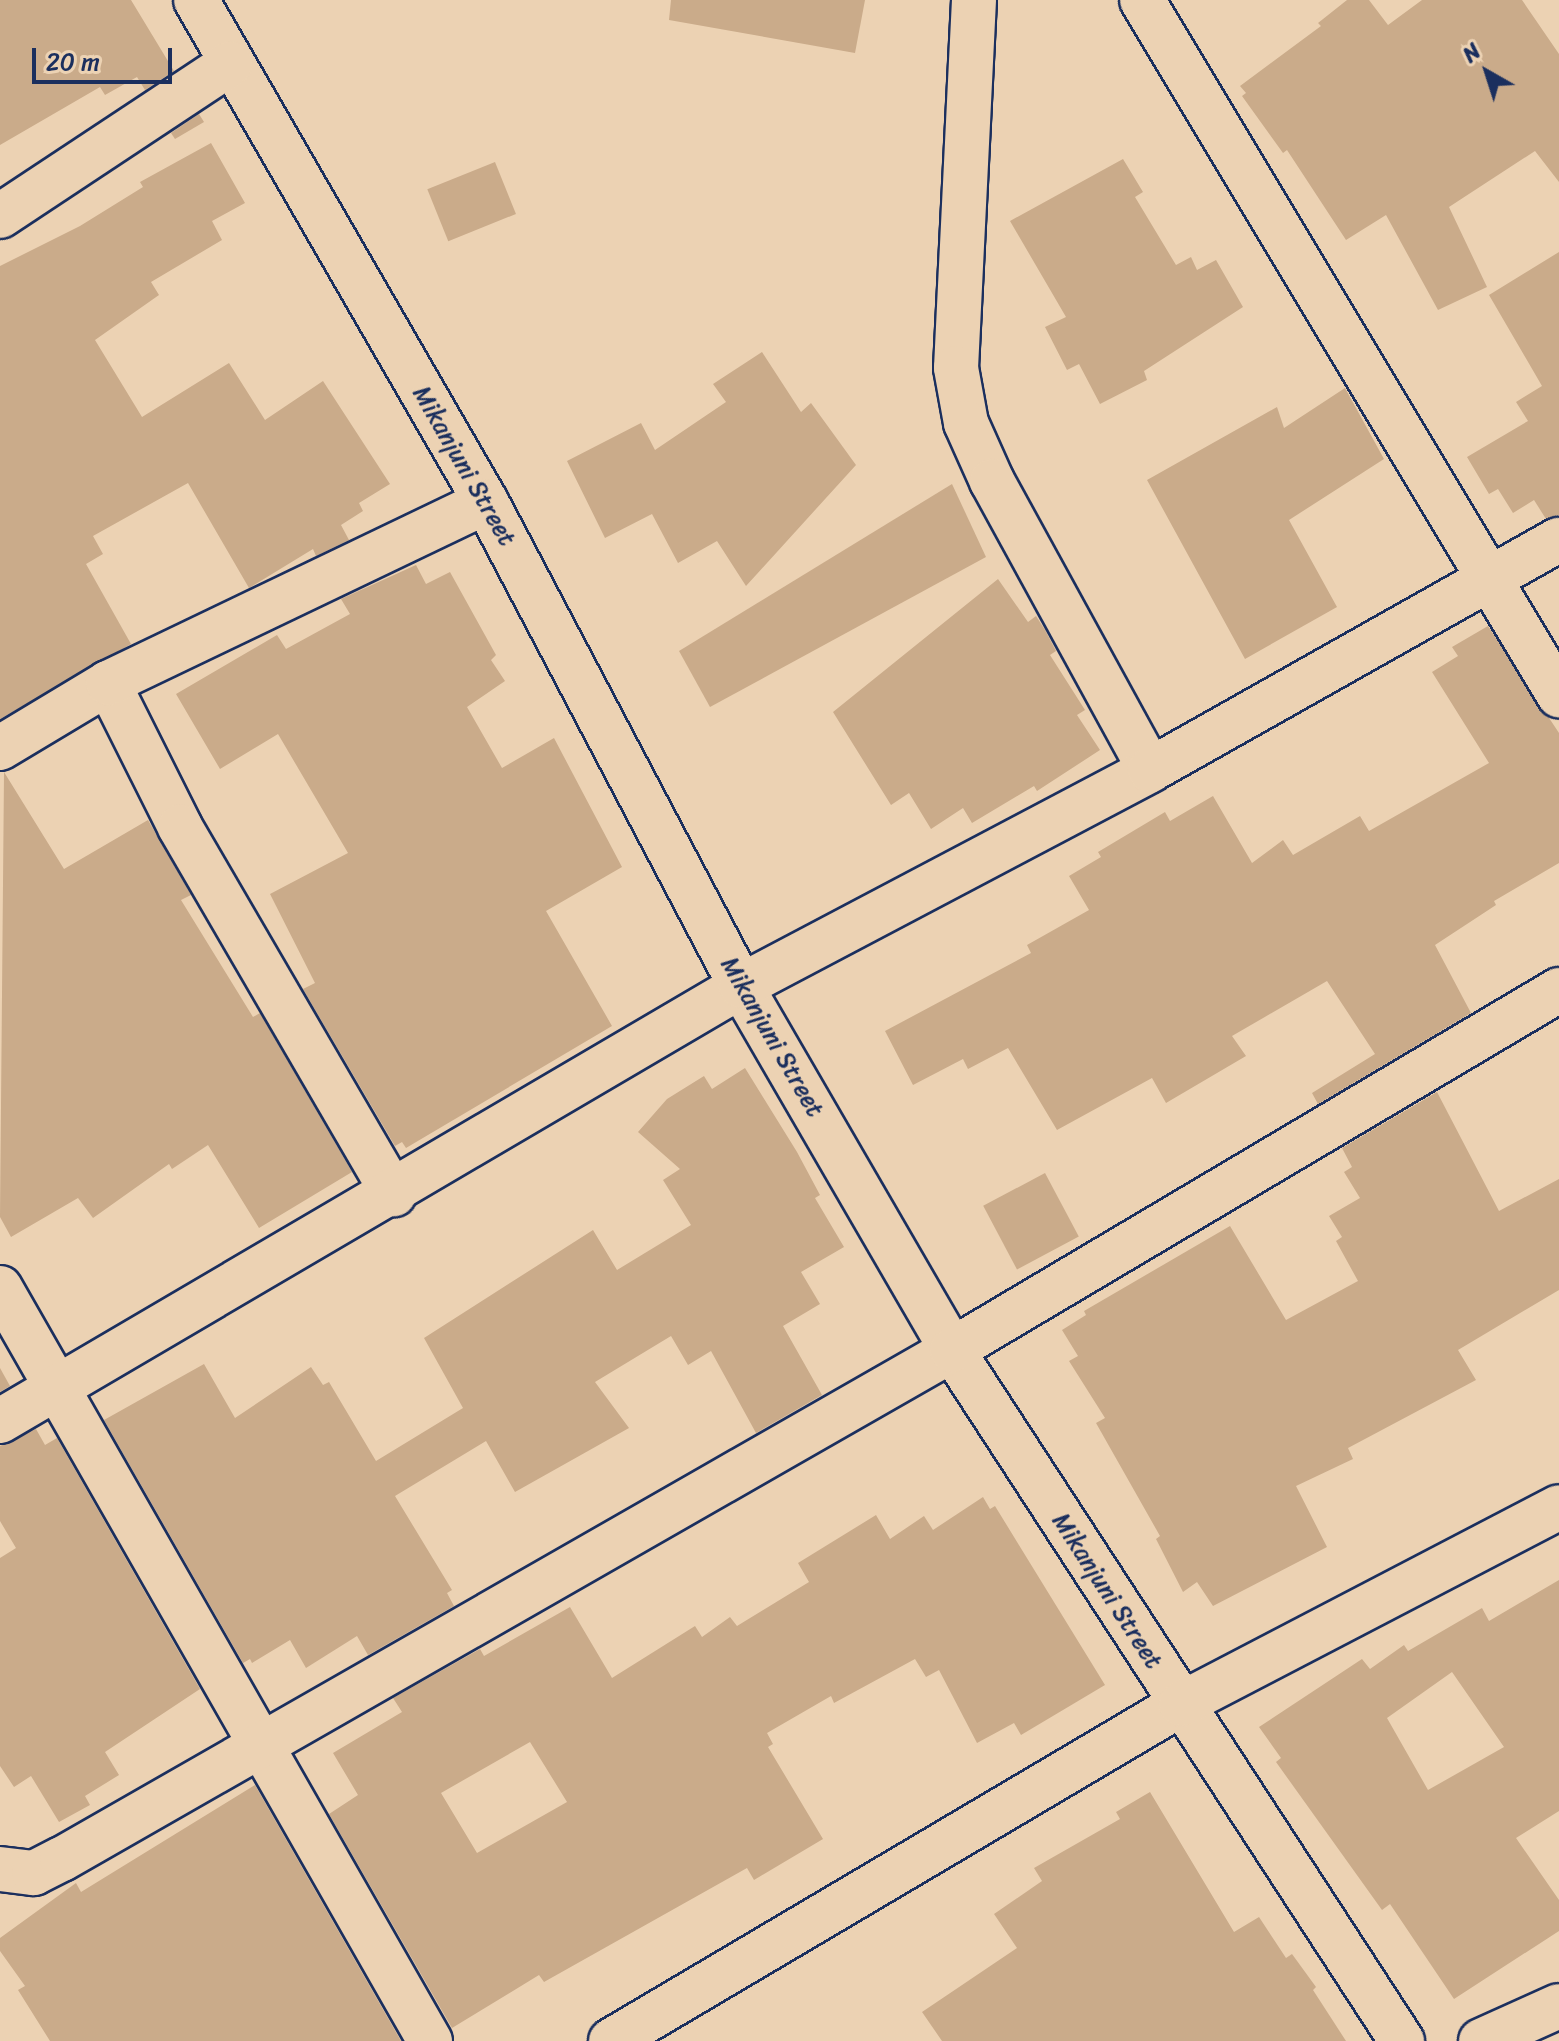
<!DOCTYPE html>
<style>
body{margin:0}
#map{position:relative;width:1559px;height:2041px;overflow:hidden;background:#ecd2b3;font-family:Sriracha,sans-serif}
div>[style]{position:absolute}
.building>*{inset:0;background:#caab8a;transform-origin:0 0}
.roads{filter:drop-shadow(2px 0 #1b2f5e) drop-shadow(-2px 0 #1b2f5e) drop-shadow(0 2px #1b2f5e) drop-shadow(0 -2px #1b2f5e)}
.minor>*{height:44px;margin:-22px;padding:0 22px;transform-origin:22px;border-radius:22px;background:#ecd2b3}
span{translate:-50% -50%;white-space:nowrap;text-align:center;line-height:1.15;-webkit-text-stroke:6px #ecd2b3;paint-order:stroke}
.street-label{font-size:24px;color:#1b2f5e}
.north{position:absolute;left:1447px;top:32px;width:80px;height:80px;-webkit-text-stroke:6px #ecd2b3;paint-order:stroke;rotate:321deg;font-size:22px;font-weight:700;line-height:32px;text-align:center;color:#1b2f5e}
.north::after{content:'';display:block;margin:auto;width:28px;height:36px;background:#1b2f5e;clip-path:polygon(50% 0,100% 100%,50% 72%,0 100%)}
.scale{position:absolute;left:32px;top:48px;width:140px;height:36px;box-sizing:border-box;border:4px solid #1b2f5e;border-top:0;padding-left:10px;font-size:24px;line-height:28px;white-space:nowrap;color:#1b2f5e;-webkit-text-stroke:6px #ecd2b3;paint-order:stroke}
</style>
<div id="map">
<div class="building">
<div style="clip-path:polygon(0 0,131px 0,174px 71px,145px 90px,137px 77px,105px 95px,100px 87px,0 145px)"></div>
<div style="clip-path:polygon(671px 0,865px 0,855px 53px,669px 20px)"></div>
<div style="clip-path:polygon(1347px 0,1369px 0,1388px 25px,1422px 0,1522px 0,1559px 54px,1559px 182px,1535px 151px,1449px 207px,1487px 287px,1438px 310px,1386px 215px,1346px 240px,1287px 150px,1283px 153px,1242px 96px,1246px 93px,1240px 86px,1321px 26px,1318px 23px)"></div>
<div style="clip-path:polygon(199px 114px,204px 122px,175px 139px,171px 133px)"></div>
<div style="clip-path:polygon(211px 143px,245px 203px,212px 221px,222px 240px,151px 282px,159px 295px,95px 340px,142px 417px,229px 363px,265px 420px,323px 381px,390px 484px,359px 503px,363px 511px,341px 525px,349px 540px,316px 556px,313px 549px,249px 588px,188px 483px,93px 536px,103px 554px,86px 564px,131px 644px,0 719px,0 266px,80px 226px,143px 187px,140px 182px)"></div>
<div style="clip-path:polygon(1123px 159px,1143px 192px,1135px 197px,1176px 265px,1191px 257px,1197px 270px,1216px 260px,1243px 307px,1144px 371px,1147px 380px,1100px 404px,1079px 364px,1067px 370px,1045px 327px,1066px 317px,1010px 221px)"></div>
<div style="left:495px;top:162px;width:56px;height:73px;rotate:68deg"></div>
<div style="clip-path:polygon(1559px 252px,1559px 515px,1546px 519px,1534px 500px,1513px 513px,1498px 489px,1489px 494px,1467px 457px,1528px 421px,1516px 402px,1542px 386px,1489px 295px)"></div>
<div style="clip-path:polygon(762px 352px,801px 412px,811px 403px,856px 465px,746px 586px,717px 541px,678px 563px,652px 514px,605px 538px,567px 461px,641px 423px,655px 450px,726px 402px,713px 384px)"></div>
<div style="clip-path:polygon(1345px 388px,1384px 459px,1289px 520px,1337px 607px,1245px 659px,1147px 480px,1277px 407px,1284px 428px)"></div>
<div style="clip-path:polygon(952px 484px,986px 557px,710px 707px,679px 651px)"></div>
<div style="clip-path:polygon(416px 565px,426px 584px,450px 572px,496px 655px,491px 660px,505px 681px,467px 707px,502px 768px,554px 738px,622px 867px,546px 911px,612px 1026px,406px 1148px,402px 1142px,395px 1146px,303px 989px,315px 983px,270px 894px,348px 853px,278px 734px,220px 769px,176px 694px,277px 635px,286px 649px,350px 614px,341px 599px)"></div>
<div style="clip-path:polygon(998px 579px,1028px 622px,1036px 616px,1045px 630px,1056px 651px,1050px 655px,1085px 710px,1077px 715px,1100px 750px,1037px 791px,1034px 786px,972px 823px,963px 808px,931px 829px,909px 793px,891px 805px,833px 712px)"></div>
<div style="clip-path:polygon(1488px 626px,1559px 733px,1559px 863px,1494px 901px,1496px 905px,1435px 945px,1471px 1013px,1318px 1104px,1312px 1093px,1375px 1054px,1327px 981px,1232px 1036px,1246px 1056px,1166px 1103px,1152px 1078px,1057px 1130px,1008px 1048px,968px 1069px,963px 1059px,913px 1085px,885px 1031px,1031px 953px,1027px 945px,1089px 910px,1069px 876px,1101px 857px,1098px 852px,1165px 812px,1170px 821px,1213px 796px,1252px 863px,1283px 840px,1293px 855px,1360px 816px,1369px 831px,1489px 763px,1432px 672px,1458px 656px,1452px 647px)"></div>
<div style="clip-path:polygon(4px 772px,64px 869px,148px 820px,191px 895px,181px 900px,253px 1017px,260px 1013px,352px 1172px,259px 1228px,208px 1145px,172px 1169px,169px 1164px,93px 1218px,78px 1198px,11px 1237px,0 1217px)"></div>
<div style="clip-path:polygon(745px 1068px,797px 1152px,820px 1195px,815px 1198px,844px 1247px,801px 1272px,820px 1304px,783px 1326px,822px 1395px,756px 1433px,711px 1351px,688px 1365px,671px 1336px,595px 1382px,629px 1428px,515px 1492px,486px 1441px,395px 1496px,452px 1590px,447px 1593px,454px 1606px,368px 1655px,357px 1636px,306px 1668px,290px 1640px,252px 1663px,250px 1659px,243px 1663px,104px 1420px,204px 1364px,235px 1418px,311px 1367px,323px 1385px,329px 1382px,376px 1461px,463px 1408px,424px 1338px,593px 1230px,617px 1270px,691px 1225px,663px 1180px,680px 1169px,638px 1132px,667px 1099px,704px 1076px,712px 1089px)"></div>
<div style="clip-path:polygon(1437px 1092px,1499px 1211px,1559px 1179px,1559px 1290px,1458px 1350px,1476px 1380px,1348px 1448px,1353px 1459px,1296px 1486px,1327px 1547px,1213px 1606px,1197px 1582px,1183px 1592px,1156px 1539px,1160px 1536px,1096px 1423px,1105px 1418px,1069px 1361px,1078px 1356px,1062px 1330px,1086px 1315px,1084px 1311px,1230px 1226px,1286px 1320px,1358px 1281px,1336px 1241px,1342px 1237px,1329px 1216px,1360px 1198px,1344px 1172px,1352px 1167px,1342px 1148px)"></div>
<div style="left:1045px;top:1173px;width:72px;height:70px;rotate:62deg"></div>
<div style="clip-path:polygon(0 1368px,10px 1386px,0 1392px)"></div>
<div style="clip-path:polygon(36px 1429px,45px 1445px,57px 1438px,200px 1689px,105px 1752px,119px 1775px,85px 1796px,90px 1805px,59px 1822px,31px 1776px,14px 1787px,0 1766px,0 1558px,16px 1548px,0 1521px,0 1446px)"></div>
<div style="clip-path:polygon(evenodd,983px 1497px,990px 1509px,995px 1506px,1105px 1685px,1021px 1735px,1014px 1723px,977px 1743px,939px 1670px,926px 1677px,915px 1659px,834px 1703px,831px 1696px,767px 1733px,773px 1744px,768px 1747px,823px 1839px,754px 1880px,747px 1868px,544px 1982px,539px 1975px,452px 2028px,329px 1814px,358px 1795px,333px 1753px,402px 1712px,393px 1698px,480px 1649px,484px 1656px,570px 1607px,612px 1678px,695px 1626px,702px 1637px,730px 1617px,737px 1626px,809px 1582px,798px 1563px,876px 1515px,890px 1539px,924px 1516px,933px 1530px,983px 1497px,530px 1742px,567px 1802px,477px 1853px,441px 1793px,530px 1742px)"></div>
<div style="clip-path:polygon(evenodd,1559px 1580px,1559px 1811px,1516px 1838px,1559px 1900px,1559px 1931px,1454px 1999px,1390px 1904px,1382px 1910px,1276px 1762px,1281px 1758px,1259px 1727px,1362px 1659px,1370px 1669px,1404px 1645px,1408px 1651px,1482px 1608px,1489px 1621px,1559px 1580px,1452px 1672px,1504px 1747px,1428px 1790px,1387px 1718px,1452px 1672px)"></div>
<div style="clip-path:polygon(255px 1785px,401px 2041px,50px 2041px,18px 1990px,25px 1986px,0 1951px,0 1938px,76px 1883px,81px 1892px)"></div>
<div style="clip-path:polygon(1150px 1792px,1234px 1932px,1259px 1917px,1286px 1958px,1292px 1954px,1316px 1987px,1313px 1990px,1346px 2041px,942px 2041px,922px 2012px,1017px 1948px,994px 1914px,1042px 1881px,1034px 1868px,1120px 1819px,1116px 1812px)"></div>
</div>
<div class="roads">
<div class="minor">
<div style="left:196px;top:0;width:580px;rotate:59.99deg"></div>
<div style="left:486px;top:502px;width:547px;rotate:62.22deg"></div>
<div style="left:741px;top:986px;width:421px;rotate:59.9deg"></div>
<div style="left:952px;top:1350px;width:825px;rotate:56.93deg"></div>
<div style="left:974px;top:0;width:368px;rotate:92.8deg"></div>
<div style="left:956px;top:368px;width:56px;rotate:79.7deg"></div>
<div style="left:966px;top:423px;width:64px;rotate:65.9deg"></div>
<div style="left:992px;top:481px;width:329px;rotate:61.3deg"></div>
<div style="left:1142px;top:0;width:811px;rotate:59.04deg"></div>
<div style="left:0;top:216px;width:276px;rotate:-33.5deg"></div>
<div style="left:108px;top:683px;width:161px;rotate:63.4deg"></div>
<div style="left:180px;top:827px;width:425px;rotate:59.8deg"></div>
<div style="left:0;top:748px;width:126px;rotate:-31deg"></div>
<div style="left:108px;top:683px;width:419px;rotate:-25.6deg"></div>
<div style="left:0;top:1288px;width:867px;rotate:60.27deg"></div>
<div style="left:0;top:1421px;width:859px;rotate:-30.41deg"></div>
<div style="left:741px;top:986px;width:463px;rotate:-27.8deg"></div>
<div style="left:1150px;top:770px;width:469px;rotate:-29.4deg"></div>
<div style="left:0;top:1869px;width:34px;rotate:7deg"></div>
<div style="left:34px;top:1873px;width:31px;rotate:-27deg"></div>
<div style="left:62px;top:1859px;width:1025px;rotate:-29.77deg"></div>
<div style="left:952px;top:1350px;width:706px;rotate:-30.67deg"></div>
<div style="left:611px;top:2041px;width:662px;rotate:-30.59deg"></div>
<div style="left:1181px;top:1704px;width:426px;rotate:-27.5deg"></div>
<div style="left:1481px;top:2041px;width:85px;rotate:-24.2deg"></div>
</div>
</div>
<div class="street-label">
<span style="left:464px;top:466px;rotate:60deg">Mikanjuni Street</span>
<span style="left:772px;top:1037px;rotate:60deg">Mikanjuni Street</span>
<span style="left:1107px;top:1591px;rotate:57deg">Mikanjuni Street</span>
</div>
<div class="north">N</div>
<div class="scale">20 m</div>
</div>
